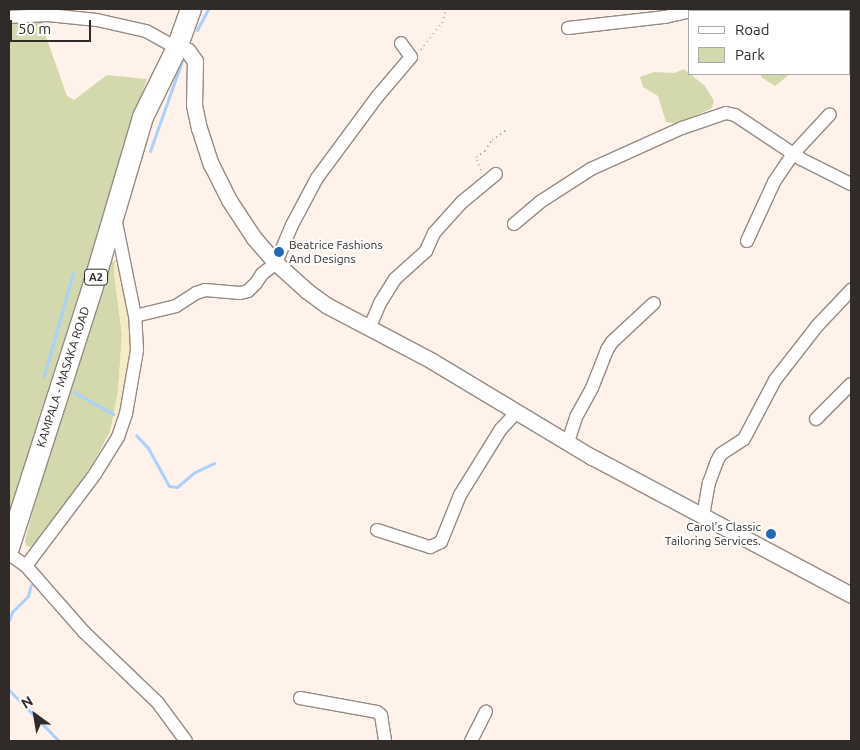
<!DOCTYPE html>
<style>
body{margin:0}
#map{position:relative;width:860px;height:750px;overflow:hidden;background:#fef2ea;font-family:Ubuntu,sans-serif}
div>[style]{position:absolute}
.green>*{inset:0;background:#d3d9ad}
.sand>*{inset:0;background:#f5ebc5}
.stream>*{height:3px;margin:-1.5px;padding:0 1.5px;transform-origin:1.5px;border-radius:1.5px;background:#aad0fc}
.path>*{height:2px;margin-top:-1px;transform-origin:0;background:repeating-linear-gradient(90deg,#b1a8a2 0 1px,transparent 0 5px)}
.roads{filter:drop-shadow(1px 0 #968b84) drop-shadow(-1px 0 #968b84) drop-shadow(0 1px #968b84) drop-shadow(0 -1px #968b84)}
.minor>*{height:12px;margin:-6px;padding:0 6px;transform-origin:6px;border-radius:6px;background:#fff}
.tertiary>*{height:15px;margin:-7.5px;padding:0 7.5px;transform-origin:7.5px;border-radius:7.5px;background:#fff}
.primary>*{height:20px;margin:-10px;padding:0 10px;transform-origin:10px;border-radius:10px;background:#fff}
.dots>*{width:14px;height:14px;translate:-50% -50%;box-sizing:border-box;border:2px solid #fff;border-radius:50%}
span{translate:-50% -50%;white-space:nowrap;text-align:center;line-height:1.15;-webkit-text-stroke:4px #fff;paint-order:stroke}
.shield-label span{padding:1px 4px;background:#fff;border:1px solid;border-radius:4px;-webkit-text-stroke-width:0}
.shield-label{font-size:11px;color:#302b28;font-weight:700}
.poi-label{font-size:12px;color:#302b28}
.left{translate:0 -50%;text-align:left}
.right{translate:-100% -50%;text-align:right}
.street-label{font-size:12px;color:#302b28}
.frame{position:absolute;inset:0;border:10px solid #302b28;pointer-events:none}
.legend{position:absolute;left:688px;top:10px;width:162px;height:65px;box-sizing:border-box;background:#fff;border:1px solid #acaaa9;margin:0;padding:6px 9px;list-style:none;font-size:15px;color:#302b28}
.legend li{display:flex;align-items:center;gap:10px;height:25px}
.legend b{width:25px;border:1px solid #acaaa9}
.north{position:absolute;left:10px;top:690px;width:50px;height:50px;-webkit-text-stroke:4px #fff;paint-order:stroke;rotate:328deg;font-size:14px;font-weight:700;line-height:20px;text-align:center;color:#302b28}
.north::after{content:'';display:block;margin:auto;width:18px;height:22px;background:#302b28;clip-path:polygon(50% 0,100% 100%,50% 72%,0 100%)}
.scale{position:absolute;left:10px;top:20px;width:81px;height:22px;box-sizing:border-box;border:2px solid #302b28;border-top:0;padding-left:6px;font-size:15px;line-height:18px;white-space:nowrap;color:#302b28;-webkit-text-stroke:4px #fff;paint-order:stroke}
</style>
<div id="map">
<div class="green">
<div style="clip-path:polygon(9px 22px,41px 22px,67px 96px,74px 100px,107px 75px,147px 79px,115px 178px,9px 521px)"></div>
<div style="clip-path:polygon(684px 69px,705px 86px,714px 101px,712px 108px,678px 124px,666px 122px,658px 96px,643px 87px,640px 77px,654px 72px,674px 73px)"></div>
<div style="clip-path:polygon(761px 74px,790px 74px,775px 86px,761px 77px)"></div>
<div style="clip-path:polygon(115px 260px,114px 273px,122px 334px,118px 392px,110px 432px,92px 465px,48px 528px,31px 547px,26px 546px,25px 540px,44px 471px,92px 318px,112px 262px)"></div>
</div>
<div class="sand">
<div style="clip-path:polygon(120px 259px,134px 338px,128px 389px,110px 432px,118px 392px,122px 334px,114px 273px,115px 260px)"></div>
</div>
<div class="stream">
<div style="left:14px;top:10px;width:1px;rotate:-90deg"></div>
<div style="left:197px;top:30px;width:24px;rotate:-62deg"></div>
<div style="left:150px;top:151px;width:99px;rotate:-70.5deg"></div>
<div style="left:44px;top:376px;width:107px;rotate:-74.3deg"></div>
<div style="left:74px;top:392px;width:45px;rotate:29.4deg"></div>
<div style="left:136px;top:435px;width:18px;rotate:47deg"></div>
<div style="left:148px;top:448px;width:43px;rotate:61.1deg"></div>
<div style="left:169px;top:486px;width:8px;rotate:7deg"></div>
<div style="left:177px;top:487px;width:23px;rotate:-40deg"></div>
<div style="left:195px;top:472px;width:21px;rotate:-25deg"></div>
<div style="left:9px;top:620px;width:9px;rotate:-69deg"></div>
<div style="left:12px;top:612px;width:23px;rotate:-45deg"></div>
<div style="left:28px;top:596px;width:11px;rotate:-75deg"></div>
<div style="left:9px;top:690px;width:71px;rotate:45.6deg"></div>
</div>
<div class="path">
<div style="left:421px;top:50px;width:34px;rotate:-52deg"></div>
<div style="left:442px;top:23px;width:15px;rotate:-74deg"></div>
<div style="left:481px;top:170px;width:14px;rotate:-111deg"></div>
<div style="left:476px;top:157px;width:11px;rotate:-34deg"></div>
<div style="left:485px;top:151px;width:13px;rotate:-58deg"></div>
<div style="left:492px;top:140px;width:19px;rotate:-35deg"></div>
</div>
<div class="roads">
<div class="minor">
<div style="left:9px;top:17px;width:39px;rotate:-3deg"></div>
<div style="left:48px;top:15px;width:49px;rotate:5.8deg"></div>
<div style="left:97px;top:20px;width:50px;rotate:12.7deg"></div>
<div style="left:146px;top:31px;width:35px;rotate:29deg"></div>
<div style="left:568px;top:28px;width:98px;rotate:-6.5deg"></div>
<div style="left:665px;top:17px;width:23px;rotate:-13deg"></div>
<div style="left:687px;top:12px;width:5px;rotate:-37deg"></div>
<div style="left:514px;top:224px;width:34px;rotate:-40deg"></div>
<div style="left:540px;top:202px;width:61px;rotate:-32.9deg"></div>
<div style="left:591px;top:169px;width:100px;rotate:-24.3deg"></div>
<div style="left:682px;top:128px;width:46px;rotate:-18.8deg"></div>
<div style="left:726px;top:113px;width:9px;rotate:13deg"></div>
<div style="left:735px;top:115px;width:79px;rotate:33.7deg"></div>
<div style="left:801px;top:159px;width:56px;rotate:26.6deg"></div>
<div style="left:747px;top:241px;width:65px;rotate:-65.4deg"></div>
<div style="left:774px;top:182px;width:34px;rotate:-56deg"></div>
<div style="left:793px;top:154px;width:54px;rotate:-47.2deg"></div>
<div style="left:135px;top:316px;width:42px;rotate:-13.7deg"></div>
<div style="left:176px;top:306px;width:24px;rotate:-33deg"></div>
<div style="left:196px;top:293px;width:9px;rotate:-18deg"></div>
<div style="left:205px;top:290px;width:35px;rotate:5deg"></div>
<div style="left:240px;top:293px;width:8px;rotate:-14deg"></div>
<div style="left:248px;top:291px;width:11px;rotate:-45deg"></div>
<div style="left:256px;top:283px;width:11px;rotate:-56deg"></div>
<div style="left:262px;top:274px;width:18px;rotate:-38deg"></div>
<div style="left:276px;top:263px;width:41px;rotate:-67.2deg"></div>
<div style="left:292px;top:225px;width:53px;rotate:-62deg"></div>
<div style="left:317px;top:178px;width:101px;rotate:-53.5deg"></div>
<div style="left:377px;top:97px;width:52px;rotate:-49.6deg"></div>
<div style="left:411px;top:57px;width:17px;rotate:-126deg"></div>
<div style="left:369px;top:329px;width:28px;rotate:-67deg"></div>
<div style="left:380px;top:303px;width:28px;rotate:-58deg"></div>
<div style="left:395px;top:279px;width:42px;rotate:-42.1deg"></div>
<div style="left:426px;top:251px;width:20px;rotate:-66deg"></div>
<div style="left:434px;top:233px;width:42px;rotate:-47.9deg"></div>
<div style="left:462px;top:202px;width:44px;rotate:-39.5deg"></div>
<div style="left:816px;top:419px;width:49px;rotate:-45deg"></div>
<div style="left:568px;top:442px;width:26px;rotate:-72deg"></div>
<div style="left:576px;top:417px;width:33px;rotate:-61deg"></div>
<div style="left:592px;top:388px;width:41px;rotate:-68.5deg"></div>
<div style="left:607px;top:350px;width:9px;rotate:-58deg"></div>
<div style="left:612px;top:342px;width:57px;rotate:-42.9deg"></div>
<div style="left:703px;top:516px;width:34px;rotate:-80deg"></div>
<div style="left:709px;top:483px;width:23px;rotate:-70deg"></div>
<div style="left:717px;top:461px;width:8px;rotate:-60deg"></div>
<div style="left:721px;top:454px;width:27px;rotate:-33deg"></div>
<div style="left:744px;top:439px;width:67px;rotate:-62.3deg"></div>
<div style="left:775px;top:380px;width:68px;rotate:-52.1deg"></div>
<div style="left:817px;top:326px;width:50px;rotate:-46.6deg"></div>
<div style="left:377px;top:530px;width:56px;rotate:17.8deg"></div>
<div style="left:430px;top:547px;width:12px;rotate:-24deg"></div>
<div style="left:441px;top:542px;width:51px;rotate:-68deg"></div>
<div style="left:460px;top:495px;width:78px;rotate:-58.2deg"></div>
<div style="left:501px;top:429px;width:23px;rotate:-47deg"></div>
<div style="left:9px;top:554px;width:21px;rotate:35deg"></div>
<div style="left:26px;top:566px;width:88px;rotate:48.7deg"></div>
<div style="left:84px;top:632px;width:103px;rotate:43.8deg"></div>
<div style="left:158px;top:703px;width:47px;rotate:53.6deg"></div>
<div style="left:26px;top:566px;width:115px;rotate:-53.1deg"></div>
<div style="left:95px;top:474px;width:44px;rotate:-58.1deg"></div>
<div style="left:118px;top:437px;width:24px;rotate:-71deg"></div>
<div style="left:126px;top:414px;width:65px;rotate:-80.2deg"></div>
<div style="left:137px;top:350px;width:34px;rotate:-93deg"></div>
<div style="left:135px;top:316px;width:100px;rotate:-101.5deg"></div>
<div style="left:300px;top:698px;width:78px;rotate:10.3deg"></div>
<div style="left:377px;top:712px;width:5px;rotate:37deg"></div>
<div style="left:381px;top:715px;width:26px;rotate:81deg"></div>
<div style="left:471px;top:741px;width:33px;rotate:-63deg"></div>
</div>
<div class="tertiary">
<div style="left:177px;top:48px;width:11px;rotate:15deg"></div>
<div style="left:188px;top:51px;width:12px;rotate:55deg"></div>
<div style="left:195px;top:61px;width:44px;rotate:91.3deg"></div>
<div style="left:194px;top:105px;width:24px;rotate:78deg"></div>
<div style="left:199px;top:128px;width:38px;rotate:72deg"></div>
<div style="left:211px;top:164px;width:40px;rotate:63.4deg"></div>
<div style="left:229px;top:200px;width:45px;rotate:56.7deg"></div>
<div style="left:254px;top:238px;width:33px;rotate:49deg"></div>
<div style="left:276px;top:263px;width:42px;rotate:42.1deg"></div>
<div style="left:307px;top:291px;width:24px;rotate:36deg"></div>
<div style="left:326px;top:305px;width:120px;rotate:27.8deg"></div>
<div style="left:432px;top:361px;width:187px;rotate:31deg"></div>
<div style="left:592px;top:457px;width:293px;rotate:28deg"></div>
</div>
<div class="primary">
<div style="left:9px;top:548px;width:275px;rotate:-72.2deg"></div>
<div style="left:93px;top:286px;width:176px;rotate:-73.5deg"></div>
<div style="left:143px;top:117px;width:77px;rotate:-63.8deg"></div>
<div style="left:177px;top:48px;width:41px;rotate:-70.3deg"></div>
</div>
</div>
<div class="dots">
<div style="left:279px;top:252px;background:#2368b9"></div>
<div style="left:771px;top:534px;background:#2368b9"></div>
</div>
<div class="shield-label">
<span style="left:96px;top:277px">A2</span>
</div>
<div class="poi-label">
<span class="left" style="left:289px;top:252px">Beatrice Fashions<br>And Designs</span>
<span class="right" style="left:761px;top:534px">Carol's Classic<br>Tailoring Services.</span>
</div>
<div class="street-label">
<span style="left:63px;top:377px;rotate:-72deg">KAMPALA - MASAKA ROAD</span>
</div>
<div class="frame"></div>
<ul class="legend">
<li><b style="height:6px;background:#fff"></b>Road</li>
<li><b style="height:14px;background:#d3d9ad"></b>Park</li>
</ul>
<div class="north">N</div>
<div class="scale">50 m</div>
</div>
